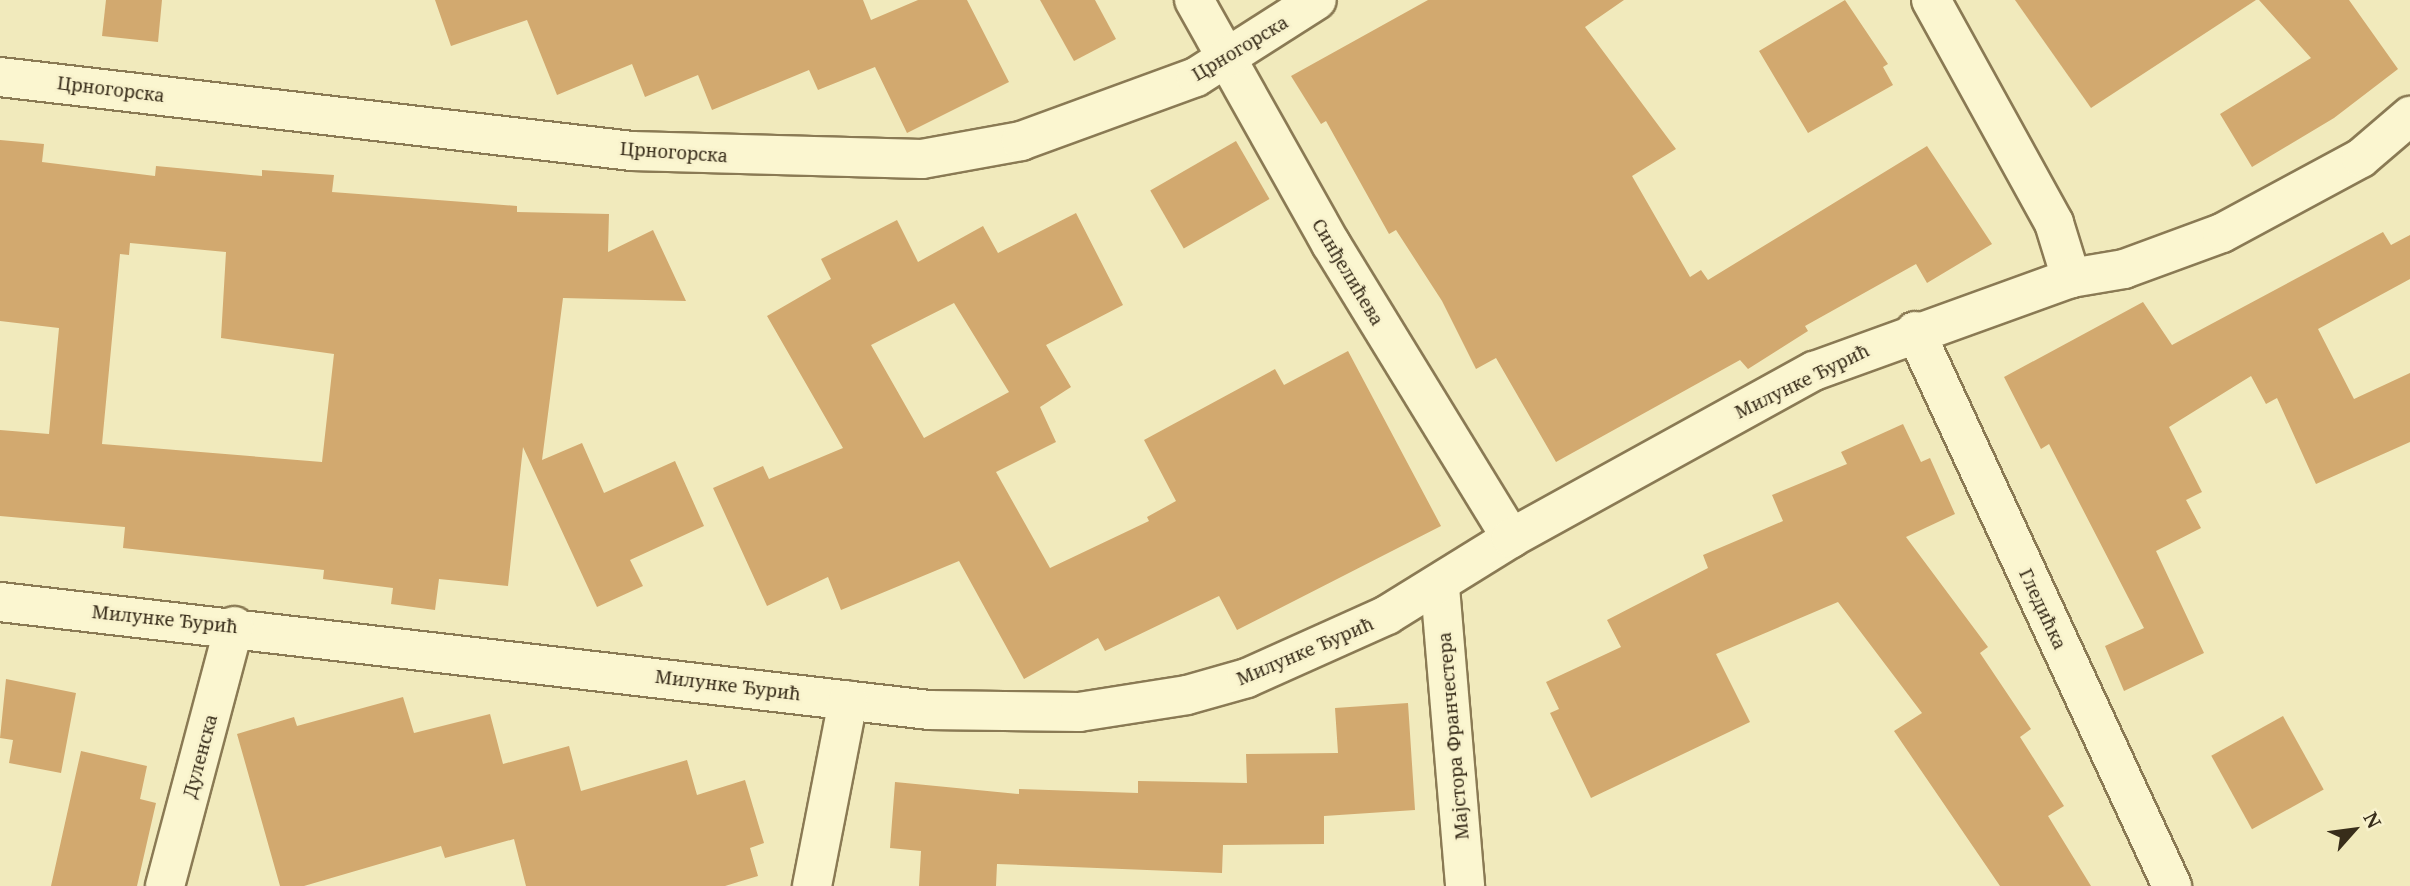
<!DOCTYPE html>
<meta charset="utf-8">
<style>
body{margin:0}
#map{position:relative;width:2410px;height:886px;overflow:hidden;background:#f1eabc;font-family:"Noto Serif",serif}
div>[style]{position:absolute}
.building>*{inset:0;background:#d2a96f;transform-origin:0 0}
.roads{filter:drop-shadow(2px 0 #8a7a54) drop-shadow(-2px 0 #8a7a54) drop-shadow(0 2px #8a7a54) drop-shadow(0 -2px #8a7a54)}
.minor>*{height:38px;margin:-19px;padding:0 19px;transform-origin:19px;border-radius:19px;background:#fbf6d0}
span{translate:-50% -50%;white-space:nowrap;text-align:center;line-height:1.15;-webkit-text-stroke:5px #f8f2cc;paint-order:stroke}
.street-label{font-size:18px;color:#382d1a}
.north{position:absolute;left:2319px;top:795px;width:70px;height:70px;-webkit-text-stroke:5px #f8f2cc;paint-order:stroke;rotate:62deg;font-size:19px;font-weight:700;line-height:28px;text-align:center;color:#382d1a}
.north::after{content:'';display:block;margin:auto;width:24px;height:32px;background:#382d1a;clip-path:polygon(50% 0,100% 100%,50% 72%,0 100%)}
</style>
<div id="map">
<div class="building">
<div style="clip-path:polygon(106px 0,162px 0,158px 42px,102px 36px)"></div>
<div style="clip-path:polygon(435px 0,863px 0,871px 20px,918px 0,967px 0,1009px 82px,907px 133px,875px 67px,818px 90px,809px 70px,712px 110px,698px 75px,645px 97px,632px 64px,557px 95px,527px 20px,451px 46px)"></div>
<div style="clip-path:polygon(1040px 0,1095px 0,1116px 39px,1074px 61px)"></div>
<div style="clip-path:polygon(1428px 0,1624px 0,1585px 27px,1676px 149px,1632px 176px,1690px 277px,1701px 270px,1708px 280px,1927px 146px,1992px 244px,1927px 283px,1916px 264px,1805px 326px,1808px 331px,1748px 369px,1740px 360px,1556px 462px,1496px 358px,1476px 369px,1442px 301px,1396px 230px,1389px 234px,1326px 121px,1321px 124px,1291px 76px)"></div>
<div style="clip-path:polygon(1845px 0,1888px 64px,1883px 67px,1893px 85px,1808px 133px,1759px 51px)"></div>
<div style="clip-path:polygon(2015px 0,2256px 0,2091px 108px)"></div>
<div style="clip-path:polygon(2259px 0,2349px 0,2398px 69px,2334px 118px,2252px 167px,2220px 114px,2311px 58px)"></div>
<div style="clip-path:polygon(evenodd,0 140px,44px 144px,42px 162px,155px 176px,156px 166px,262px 176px,262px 170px,334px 175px,332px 192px,517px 206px,517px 212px,609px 214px,608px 252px,653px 230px,686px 301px,563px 298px,542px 460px,582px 443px,604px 493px,675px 461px,704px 526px,630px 560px,643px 586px,597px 607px,523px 447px,508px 586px,439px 579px,435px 610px,391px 604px,393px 588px,323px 579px,324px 570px,123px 548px,125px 527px,0 516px,0 430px,49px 434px,59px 328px,0 321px,0 140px,130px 243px,226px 252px,221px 338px,334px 354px,322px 462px,102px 444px,120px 254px,129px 255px,130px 243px)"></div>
<div style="left:1236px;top:141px;width:67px;height:99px;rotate:60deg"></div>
<div style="clip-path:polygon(evenodd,1076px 213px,1123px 305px,1046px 345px,1071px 387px,1040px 407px,1056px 442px,996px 472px,1050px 568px,1149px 521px,1147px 517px,1176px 501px,1144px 440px,1275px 369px,1284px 385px,1348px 351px,1441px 526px,1237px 630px,1219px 596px,1105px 651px,1098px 638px,1024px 679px,959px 561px,841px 610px,828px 577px,767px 606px,713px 488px,763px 466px,769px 479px,843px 448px,767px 316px,831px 279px,821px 259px,897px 220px,918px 262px,983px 226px,998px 253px,1076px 213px,954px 303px,1009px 392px,924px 438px,871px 345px,954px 303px)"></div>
<div style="clip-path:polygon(2383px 232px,2391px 245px,2410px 235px,2410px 279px,2318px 329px,2354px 399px,2410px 373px,2410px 442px,2316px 484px,2277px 398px,2266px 404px,2251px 376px,2169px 427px,2202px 492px,2186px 500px,2201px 528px,2156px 551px,2204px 653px,2124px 691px,2105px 646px,2144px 628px,2049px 444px,2041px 449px,2004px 377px,2143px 302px,2172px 345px)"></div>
<div style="clip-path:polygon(1903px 424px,1921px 462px,1930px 458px,1955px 514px,1906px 537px,1988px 647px,1980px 653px,2031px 729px,2020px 737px,2064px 806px,2048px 816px,2091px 886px,2000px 886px,1894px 731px,1922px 713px,1838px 602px,1716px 654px,1750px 722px,1591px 798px,1550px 713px,1559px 709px,1546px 682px,1621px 647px,1607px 620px,1708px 568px,1703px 555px,1783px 521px,1772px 495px,1847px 464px,1841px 452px)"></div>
<div style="clip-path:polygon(6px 679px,76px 693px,61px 773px,9px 763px,13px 740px,0 738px)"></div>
<div style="clip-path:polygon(403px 697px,414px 733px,490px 714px,503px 764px,569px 746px,581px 791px,687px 760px,697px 795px,745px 780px,764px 843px,750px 848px,758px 876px,725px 886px,526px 886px,514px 839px,445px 858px,441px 846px,304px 886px,280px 886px,237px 734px,294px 717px,297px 726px)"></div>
<div style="clip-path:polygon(1408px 703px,1415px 810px,1324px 816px,1324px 844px,1223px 845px,1222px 873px,997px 864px,996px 886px,919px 886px,921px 851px,890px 848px,895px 782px,1019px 794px,1019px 789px,1138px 793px,1138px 781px,1247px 783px,1246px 754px,1338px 753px,1335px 708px)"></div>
<div style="left:2283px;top:716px;width:84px;height:82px;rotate:61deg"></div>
<div style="clip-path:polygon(81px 751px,147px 766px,140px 799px,156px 803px,137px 886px,51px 886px)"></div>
</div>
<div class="roads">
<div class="minor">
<div style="left:1194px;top:0;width:280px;rotate:60.7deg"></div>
<div style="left:1331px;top:244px;width:345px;rotate:58.5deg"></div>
<div style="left:1931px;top:0;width:255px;rotate:61.1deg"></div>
<div style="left:2054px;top:223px;width:58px;rotate:72.8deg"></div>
<div style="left:0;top:77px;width:636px;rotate:6.68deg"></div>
<div style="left:632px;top:151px;width:290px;rotate:1.6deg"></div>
<div style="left:922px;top:159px;width:101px;rotate:-10.3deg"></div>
<div style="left:1021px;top:141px;width:186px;rotate:-20.1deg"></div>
<div style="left:1196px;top:77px;width:143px;rotate:-32.5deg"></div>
<div style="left:1915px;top:331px;width:612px;rotate:65.15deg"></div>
<div style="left:1440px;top:587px;width:300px;rotate:85.2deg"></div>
<div style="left:0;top:602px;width:935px;rotate:6.63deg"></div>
<div style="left:929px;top:710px;width:150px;rotate:0.8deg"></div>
<div style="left:1079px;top:712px;width:109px;rotate:-8.9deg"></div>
<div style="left:1187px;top:695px;width:62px;rotate:-15.8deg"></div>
<div style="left:1247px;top:678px;width:154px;rotate:-24.2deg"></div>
<div style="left:1387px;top:615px;width:146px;rotate:-31.8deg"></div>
<div style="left:1511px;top:538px;width:346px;rotate:-28.9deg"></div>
<div style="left:1814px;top:371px;width:273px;rotate:-19.9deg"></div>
<div style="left:2071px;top:278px;width:54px;rotate:-9.6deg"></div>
<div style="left:2124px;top:269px;width:104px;rotate:-20.2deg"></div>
<div style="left:2222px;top:233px;width:158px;rotate:-28.3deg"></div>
<div style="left:2361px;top:158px;width:65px;rotate:-40.6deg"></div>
<div style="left:165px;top:886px;width:269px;rotate:-75.1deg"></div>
<div style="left:812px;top:886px;width:189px;rotate:-79deg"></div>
</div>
</div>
<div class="street-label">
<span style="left:1240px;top:48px;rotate:-31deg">Црногорска</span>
<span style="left:111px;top:89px;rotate:7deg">Црногорска</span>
<span style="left:674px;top:152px;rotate:4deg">Црногорска</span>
<span style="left:1348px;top:272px;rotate:59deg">Синђелићева</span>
<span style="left:1802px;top:381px;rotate:-26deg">Милунке Ђурић</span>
<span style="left:2043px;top:609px;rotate:65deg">Гледићка</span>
<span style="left:165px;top:619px;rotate:6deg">Милунке Ђурић</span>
<span style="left:1305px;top:651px;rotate:-23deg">Милунке Ђурић</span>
<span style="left:728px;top:685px;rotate:7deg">Милунке Ђурић</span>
<span style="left:1453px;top:736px;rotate:-95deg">Мајстора Франчестера</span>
<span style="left:200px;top:756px;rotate:-75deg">Дуленска</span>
</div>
<div class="north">N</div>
</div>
